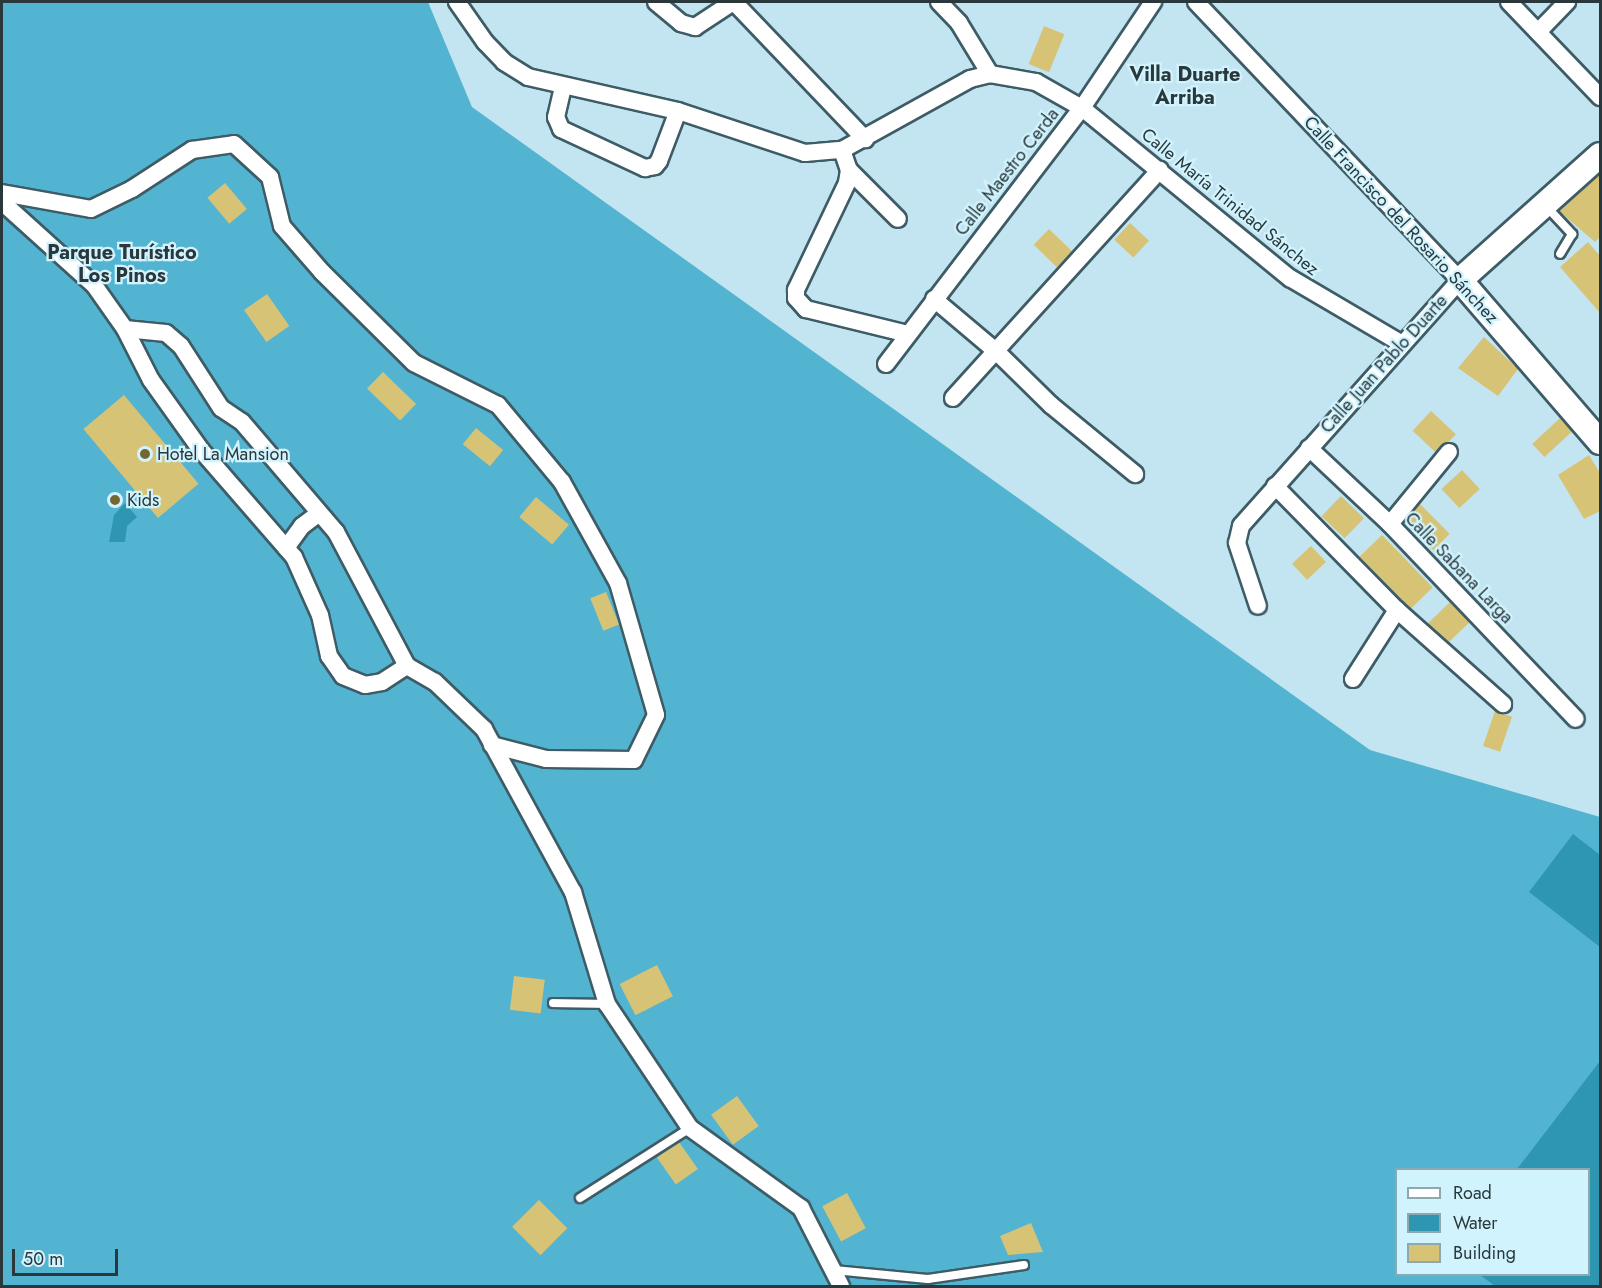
<!DOCTYPE html>
<meta charset="utf-8">
<style>
body{margin:0}
#map{position:relative;width:1602px;height:1288px;overflow:hidden;background:#c3e5f1;font-family:Jost,sans-serif}
div>[style]{position:absolute}
.forest>*{inset:0;background:#52b4d1}
.water>*{inset:0;background:#2f96b2}
.building>*{inset:0;background:#d7c375;transform-origin:0 0}
.roads{filter:drop-shadow(2px 0 #3e5c66) drop-shadow(-2px 0 #3e5c66) drop-shadow(0 2px #3e5c66) drop-shadow(0 -2px #3e5c66)}
.lane>*{height:8px;margin:-4px;padding:0 4px;transform-origin:4px;border-radius:4px;background:#fff}
.street>*{height:16px;margin:-8px;padding:0 8px;transform-origin:8px;border-radius:8px;background:#fff}
.secondary>*{height:24px;margin:-12px;padding:0 12px;transform-origin:12px;border-radius:12px;background:#fff}
.dots>*{width:16px;height:16px;translate:-50% -50%;box-sizing:border-box;border:3px solid #d0f3fe;border-radius:50%}
span{translate:-50% -50%;white-space:nowrap;text-align:center;line-height:1.15;-webkit-text-stroke:4.5px #d0f3fe;paint-order:stroke}
.street-label{font-size:18px;color:#2a383c}
.poi-label{font-size:18px;color:#2a383c}
.left{translate:0 -50%;text-align:left}
.neighbourhood-label{font-size:20px;color:#2a383c;font-weight:700}
.frame{position:absolute;inset:0;border:3px solid #2a383c;pointer-events:none}
.legend{position:absolute;left:1395px;top:1168px;width:195px;height:108px;box-sizing:border-box;background:#d0f3fe;border:2px solid #8ea8b0;margin:0;padding:8px 10px;list-style:none;font-size:18px;color:#2a383c}
.legend li{display:flex;align-items:center;gap:12px;height:30px}
.legend b{width:30px;border:2px solid #8ea8b0}
.scale{position:absolute;left:12px;top:1249px;width:106px;height:27px;box-sizing:border-box;border:3px solid #2a383c;border-top:0;padding-left:8px;font-size:18px;line-height:21px;white-space:nowrap;color:#2a383c;-webkit-text-stroke:4px #d0f3fe;paint-order:stroke}
</style>
<div id="map">
<div class="forest">
<div style="clip-path:polygon(evenodd,2px 2px,428px 2px,472px 107px,1370px 750px,1600px 817px,1600px 1286px,2px 1286px,2px 2px,1396px 1170px,1588px 1170px,1588px 1274px,1396px 1274px,1396px 1170px)"></div>
</div>
<div class="water">
<div style="clip-path:polygon(125px 503px,137px 517px,127px 526px,125px 542px,109px 542px,114px 515px)"></div>
<div style="clip-path:polygon(1573px 834px,1600px 855px,1600px 947px,1529px 892px)"></div>
<div style="clip-path:polygon(1600px 1061px,1600px 1286px,1495px 1286px,1480px 1275px,1588px 1274px,1588px 1170px,1517px 1169px)"></div>
</div>
<div class="building">
<div style="left:1044px;top:26px;width:22px;height:41px;rotate:22deg"></div>
<div style="clip-path:polygon(1600px 174px,1600px 237px,1595px 242px,1559px 211px)"></div>
<div style="left:225px;top:183px;width:34px;height:23px;rotate:50deg"></div>
<div style="left:1130px;top:223px;width:26px;height:23px;rotate:43deg"></div>
<div style="left:1049px;top:229px;width:32px;height:22px;rotate:44deg"></div>
<div style="clip-path:polygon(1588px 242px,1600px 256px,1600px 313px,1560px 267px)"></div>
<div style="left:267px;top:294px;width:39px;height:28px;rotate:55deg"></div>
<div style="clip-path:polygon(1484px 337px,1518px 369px,1498px 396px,1458px 368px)"></div>
<div style="left:383px;top:372px;width:46px;height:23px;rotate:44deg"></div>
<div style="left:124px;top:395px;width:116px;height:53px;rotate:50deg"></div>
<div style="left:1431px;top:411px;width:34px;height:27px;rotate:43deg"></div>
<div style="left:1560px;top:418px;width:18px;height:38px;rotate:47deg"></div>
<div style="left:476px;top:428px;width:35px;height:21px;rotate:39deg"></div>
<div style="clip-path:polygon(1589px 455px,1600px 473px,1600px 511px,1584px 519px,1558px 475px)"></div>
<div style="left:1462px;top:470px;width:26px;height:28px;rotate:47deg"></div>
<div style="left:1341px;top:496px;width:32px;height:28px;rotate:44deg"></div>
<div style="left:536px;top:497px;width:43px;height:26px;rotate:40deg"></div>
<div style="left:1420px;top:504px;width:42px;height:23px;rotate:45deg"></div>
<div style="left:1382px;top:535px;width:73px;height:31px;rotate:46deg"></div>
<div style="left:1311px;top:546px;width:22px;height:26px;rotate:47deg"></div>
<div style="left:606px;top:592px;width:35px;height:17px;rotate:68deg"></div>
<div style="left:1450px;top:602px;width:28px;height:31px;rotate:46deg"></div>
<div style="left:1495px;top:711px;width:18px;height:37px;rotate:19deg"></div>
<div style="left:657px;top:965px;width:35px;height:42px;rotate:63deg"></div>
<div style="left:514px;top:976px;width:31px;height:34px;rotate:7deg"></div>
<div style="left:737px;top:1096px;width:37px;height:32px;rotate:54deg"></div>
<div style="left:679px;top:1142px;width:33px;height:27px;rotate:55deg"></div>
<div style="left:847px;top:1193px;width:40px;height:28px;rotate:62deg"></div>
<div style="left:539px;top:1200px;width:40px;height:38px;rotate:45deg"></div>
<div style="clip-path:polygon(1031px 1223px,1043px 1252px,1008px 1255px,1000px 1236px)"></div>
</div>
<div class="roads">
<div class="lane">
<div style="left:1545px;top:205px;width:40px;rotate:47deg"></div>
<div style="left:1572px;top:234px;width:23px;rotate:121deg"></div>
<div style="left:553px;top:1003px;width:54px;rotate:1.1deg"></div>
<div style="left:580px;top:1198px;width:130px;rotate:-32.5deg"></div>
<div style="left:834px;top:1270px;width:94px;rotate:5.5deg"></div>
<div style="left:928px;top:1279px;width:97px;rotate:-8.3deg"></div>
</div>
<div class="street">
<div style="left:457px;top:2px;width:49px;rotate:55deg"></div>
<div style="left:485px;top:42px;width:28px;rotate:46deg"></div>
<div style="left:504px;top:62px;width:28px;rotate:32deg"></div>
<div style="left:528px;top:77px;width:154px;rotate:12.8deg"></div>
<div style="left:678px;top:111px;width:134px;rotate:18.3deg"></div>
<div style="left:805px;top:153px;width:37px;rotate:-5deg"></div>
<div style="left:842px;top:150px;width:146px;rotate:-29deg"></div>
<div style="left:970px;top:79px;width:21px;rotate:-14deg"></div>
<div style="left:990px;top:74px;width:47px;rotate:9.9deg"></div>
<div style="left:1036px;top:82px;width:53px;rotate:29.5deg"></div>
<div style="left:1082px;top:108px;width:269px;rotate:39.3deg"></div>
<div style="left:1290px;top:278px;width:130px;rotate:30.5deg"></div>
<div style="left:656px;top:2px;width:33px;rotate:40deg"></div>
<div style="left:681px;top:23px;width:15px;rotate:16deg"></div>
<div style="left:695px;top:27px;width:45px;rotate:-33.3deg"></div>
<div style="left:734px;top:2px;width:190px;rotate:46.3deg"></div>
<div style="left:939px;top:2px;width:29px;rotate:46deg"></div>
<div style="left:959px;top:23px;width:60px;rotate:58.7deg"></div>
<div style="left:1196px;top:2px;width:383px;rotate:46.5deg"></div>
<div style="left:1460px;top:280px;width:329px;rotate:131.7deg"></div>
<div style="left:1241px;top:526px;width:17px;rotate:103deg"></div>
<div style="left:1237px;top:543px;width:66px;rotate:71.6deg"></div>
<div style="left:1509px;top:2px;width:132px;rotate:46.2deg"></div>
<div style="left:1538px;top:32px;width:42px;rotate:-46deg"></div>
<div style="left:563px;top:87px;width:31px;rotate:103deg"></div>
<div style="left:556px;top:117px;width:13px;rotate:67deg"></div>
<div style="left:561px;top:129px;width:93px;rotate:24.9deg"></div>
<div style="left:645px;top:168px;width:10px;rotate:-11deg"></div>
<div style="left:655px;top:166px;width:6px;rotate:-51deg"></div>
<div style="left:659px;top:161px;width:53px;rotate:-69.2deg"></div>
<div style="left:842px;top:150px;width:21px;rotate:71deg"></div>
<div style="left:849px;top:170px;width:13px;rotate:99deg"></div>
<div style="left:847px;top:183px;width:119px;rotate:115.5deg"></div>
<div style="left:796px;top:290px;width:8px;rotate:90deg"></div>
<div style="left:796px;top:298px;width:15px;rotate:48deg"></div>
<div style="left:806px;top:309px;width:105px;rotate:13.8deg"></div>
<div style="left:849px;top:170px;width:69px;rotate:45deg"></div>
<div style="left:2px;top:193px;width:90px;rotate:10.2deg"></div>
<div style="left:91px;top:209px;width:46px;rotate:-26deg"></div>
<div style="left:132px;top:189px;width:72px;rotate:-33deg"></div>
<div style="left:192px;top:150px;width:42px;rotate:-8.1deg"></div>
<div style="left:234px;top:144px;width:49px;rotate:42.5deg"></div>
<div style="left:270px;top:177px;width:50px;rotate:76.2deg"></div>
<div style="left:282px;top:226px;width:61px;rotate:49deg"></div>
<div style="left:322px;top:272px;width:129px;rotate:44.7deg"></div>
<div style="left:414px;top:363px;width:94px;rotate:26.6deg"></div>
<div style="left:498px;top:405px;width:100px;rotate:50.3deg"></div>
<div style="left:562px;top:482px;width:115px;rotate:61deg"></div>
<div style="left:618px;top:583px;width:137px;rotate:73.9deg"></div>
<div style="left:656px;top:715px;width:50px;rotate:116.1deg"></div>
<div style="left:634px;top:760px;width:88px;rotate:-179.3deg"></div>
<div style="left:546px;top:759px;width:56px;rotate:-165.5deg"></div>
<div style="left:2px;top:202px;width:124px;rotate:42.1deg"></div>
<div style="left:94px;top:285px;width:54px;rotate:54.8deg"></div>
<div style="left:125px;top:329px;width:57px;rotate:63deg"></div>
<div style="left:151px;top:380px;width:86px;rotate:54.5deg"></div>
<div style="left:201px;top:450px;width:142px;rotate:49deg"></div>
<div style="left:294px;top:557px;width:64px;rotate:65.9deg"></div>
<div style="left:320px;top:615px;width:42px;rotate:77.6deg"></div>
<div style="left:329px;top:656px;width:24px;rotate:55deg"></div>
<div style="left:343px;top:676px;width:24px;rotate:22deg"></div>
<div style="left:365px;top:685px;width:17px;rotate:-10deg"></div>
<div style="left:382px;top:682px;width:30px;rotate:-33deg"></div>
<div style="left:407px;top:666px;width:32px;rotate:30deg"></div>
<div style="left:435px;top:682px;width:68px;rotate:43.8deg"></div>
<div style="left:484px;top:729px;width:186px;rotate:61.4deg"></div>
<div style="left:573px;top:892px;width:117px;rotate:73.1deg"></div>
<div style="left:607px;top:1004px;width:149px;rotate:56.2deg"></div>
<div style="left:690px;top:1128px;width:137px;rotate:35.8deg"></div>
<div style="left:801px;top:1208px;width:88px;rotate:62.9deg"></div>
<div style="left:934px;top:299px;width:82px;rotate:40.1deg"></div>
<div style="left:997px;top:352px;width:76px;rotate:44.5deg"></div>
<div style="left:1051px;top:405px;width:109px;rotate:39.4deg"></div>
<div style="left:125px;top:329px;width:41px;rotate:5.6deg"></div>
<div style="left:166px;top:333px;width:20px;rotate:41deg"></div>
<div style="left:181px;top:346px;width:74px;rotate:57.2deg"></div>
<div style="left:221px;top:408px;width:25px;rotate:34deg"></div>
<div style="left:242px;top:422px;width:145px;rotate:49.5deg"></div>
<div style="left:336px;top:532px;width:152px;rotate:62.1deg"></div>
<div style="left:886px;top:364px;width:322px;rotate:-52.6deg"></div>
<div style="left:1082px;top:108px;width:128px;rotate:-56.2deg"></div>
<div style="left:953px;top:398px;width:308px;rotate:-47.8deg"></div>
<div style="left:1309px;top:448px;width:111px;rotate:43.2deg"></div>
<div style="left:1390px;top:524px;width:269px;rotate:46.4deg"></div>
<div style="left:1275px;top:486px;width:174px;rotate:45.5deg"></div>
<div style="left:1397px;top:610px;width:142px;rotate:41.6deg"></div>
<div style="left:1390px;top:524px;width:93px;rotate:-50.7deg"></div>
<div style="left:286px;top:548px;width:27px;rotate:-54deg"></div>
<div style="left:302px;top:526px;width:21px;rotate:-37deg"></div>
<div style="left:1353px;top:679px;width:82px;rotate:-57.5deg"></div>
</div>
<div class="secondary">
<div style="left:1600px;top:155px;width:188px;rotate:138.2deg"></div>
<div style="left:1460px;top:280px;width:214px;rotate:49.2deg"></div>
</div>
</div>
<div class="dots">
<div style="left:145px;top:454px;background:#756734"></div>
<div style="left:115px;top:500px;background:#756734"></div>
</div>
<div class="street-label">
<span style="left:1007px;top:172px;rotate:-52deg">Calle Maestro Cerda</span>
<span style="left:1230px;top:202px;rotate:39deg">Calle María Trinidad Sánchez</span>
<span style="left:1401px;top:220px;rotate:47deg">Calle Francisco del Rosario Sánchez</span>
<span style="left:1384px;top:364px;rotate:-48deg">Calle Juan Pablo Duarte</span>
<span style="left:1459px;top:568px;rotate:46deg">Calle Sabana Larga</span>
</div>
<div class="poi-label">
<span class="left" style="left:157px;top:454px">Hotel La Mansion</span>
<span class="left" style="left:127px;top:500px">Kids</span>
</div>
<div class="neighbourhood-label">
<span style="left:1185px;top:86px">Villa Duarte<br>Arriba</span>
<span style="left:122px;top:264px">Parque Turístico<br>Los Pinos</span>
</div>
<div class="frame"></div>
<ul class="legend">
<li><b style="height:8px;background:#fff"></b>Road</li>
<li><b style="height:16px;background:#2f96b2"></b>Water</li>
<li><b style="height:16px;background:#d7c375"></b>Building</li>
</ul>
<div class="scale">50 m</div>
</div>
